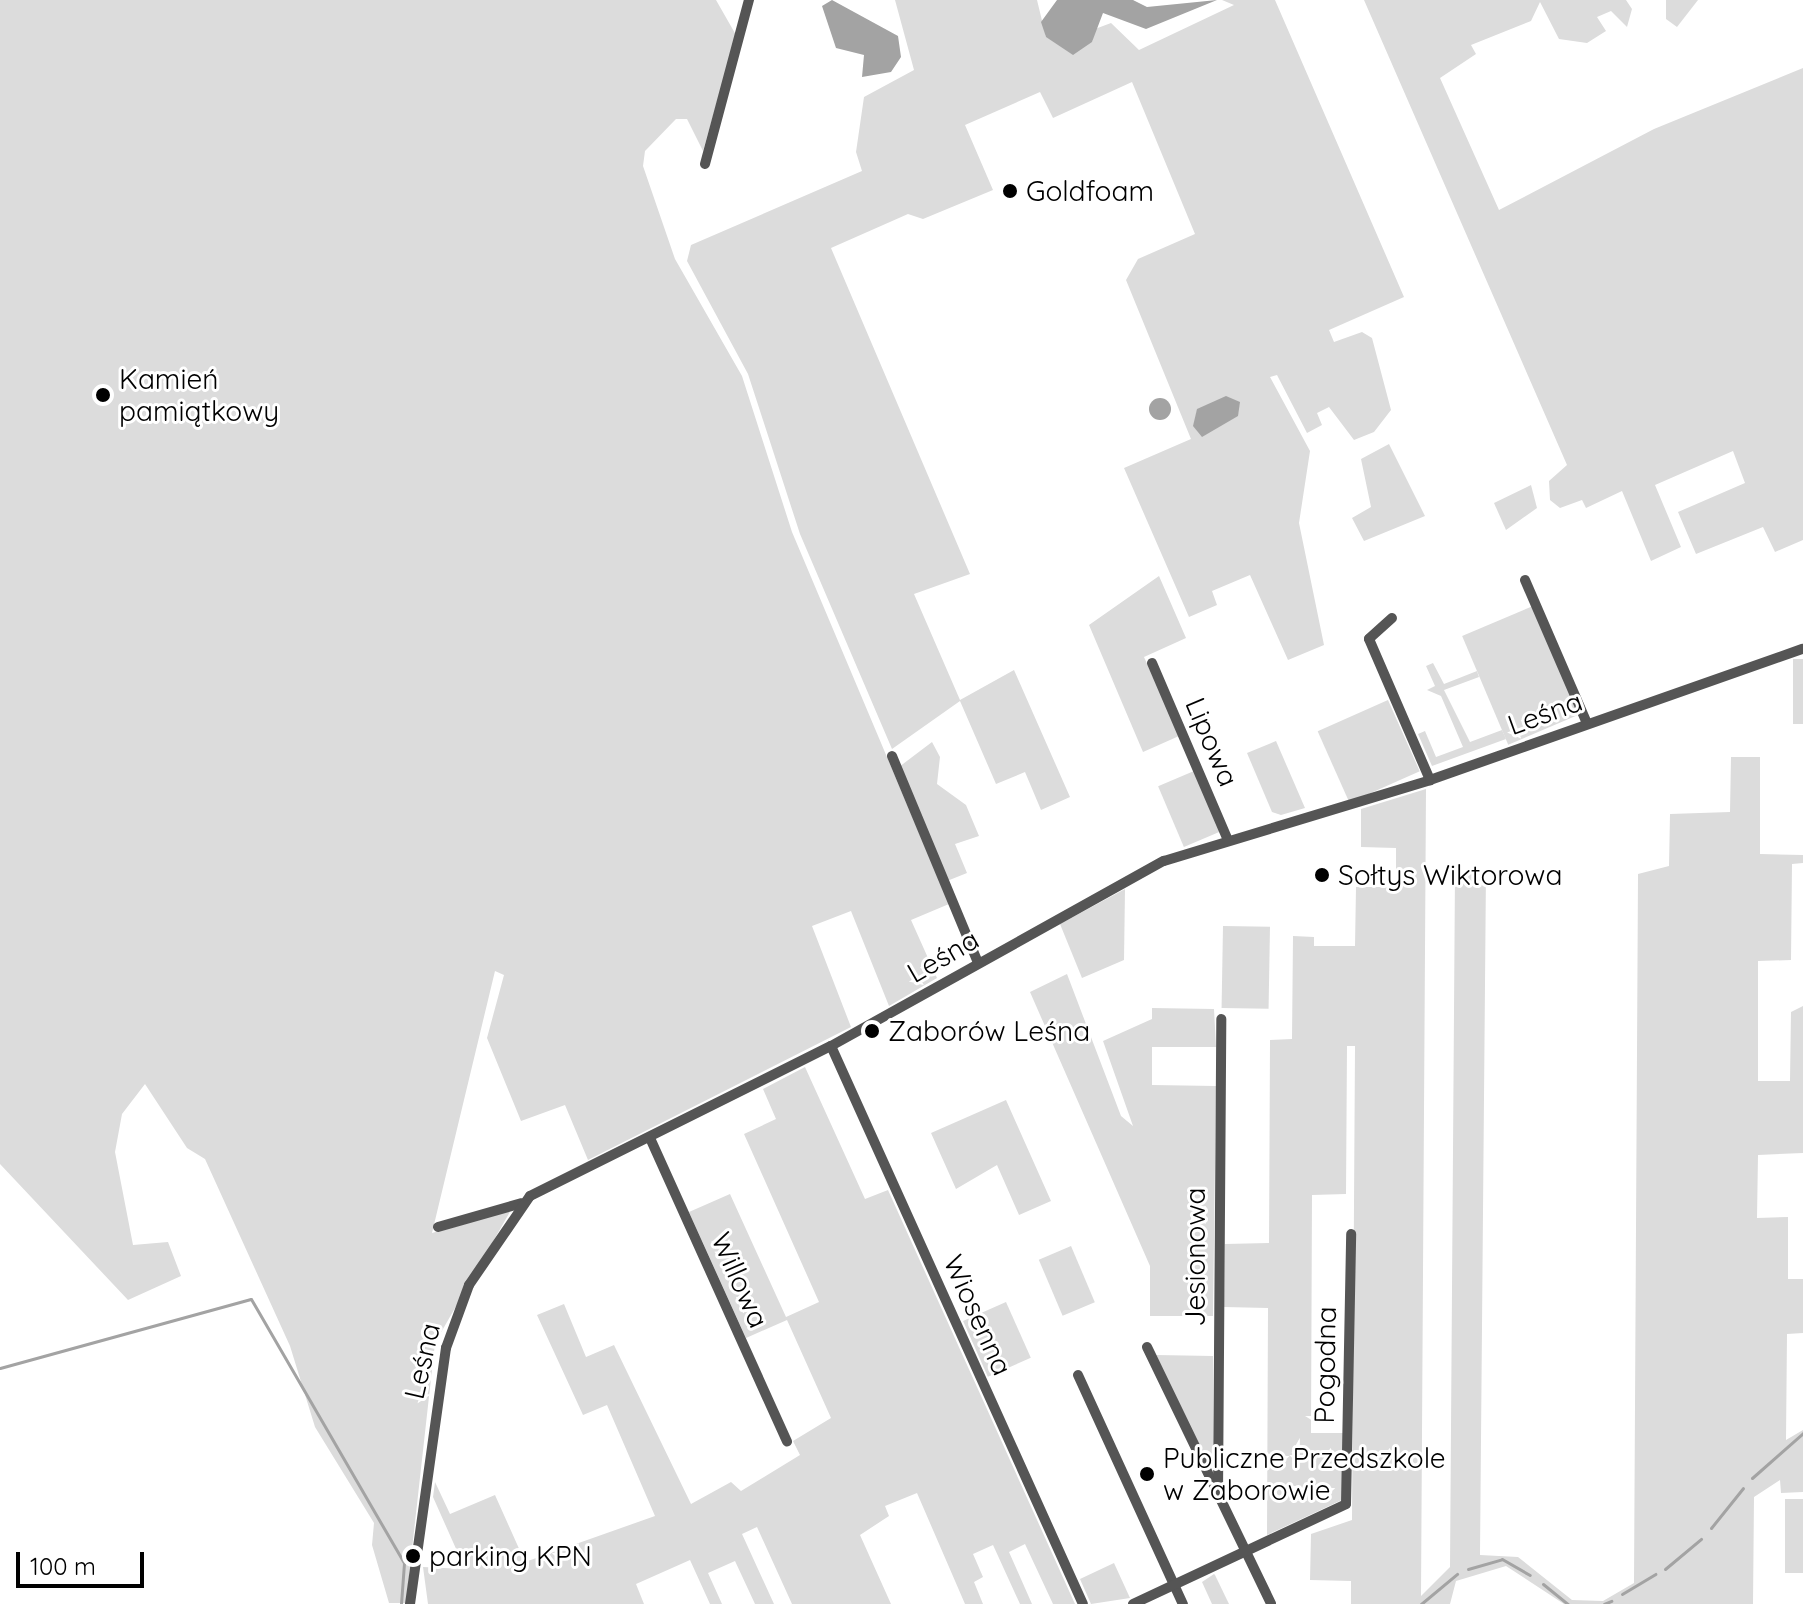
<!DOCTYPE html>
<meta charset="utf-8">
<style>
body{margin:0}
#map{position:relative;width:1803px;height:1604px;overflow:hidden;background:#fff;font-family:Quicksand,sans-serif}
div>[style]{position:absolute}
.green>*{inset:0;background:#dcdcdc;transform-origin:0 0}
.water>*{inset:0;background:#a3a3a3}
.round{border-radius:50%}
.stream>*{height:3px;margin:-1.5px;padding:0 1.5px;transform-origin:1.5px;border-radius:1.5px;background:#a3a3a3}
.minor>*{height:10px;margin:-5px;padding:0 5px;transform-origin:5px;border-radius:5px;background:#555}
.dots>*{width:22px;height:22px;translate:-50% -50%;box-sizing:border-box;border:4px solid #fff;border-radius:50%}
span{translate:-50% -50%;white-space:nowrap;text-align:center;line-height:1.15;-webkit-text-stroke:6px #fff;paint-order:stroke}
.poi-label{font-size:28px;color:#000}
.left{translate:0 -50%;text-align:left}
.street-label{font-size:28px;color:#000}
.scale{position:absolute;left:16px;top:1552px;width:128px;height:36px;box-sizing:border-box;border:4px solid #000;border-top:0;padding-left:10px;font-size:24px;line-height:28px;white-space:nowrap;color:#000;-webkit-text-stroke:6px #fff;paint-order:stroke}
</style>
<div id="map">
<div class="green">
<div style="clip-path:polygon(0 0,716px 0,736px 35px,703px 151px,687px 119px,676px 119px,645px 151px,643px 166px,675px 259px,742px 376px,792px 532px,949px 904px,911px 920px,937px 978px,889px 1006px,851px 911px,812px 926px,851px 1027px,588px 1160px,565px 1105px,521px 1121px,487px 1038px,504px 975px,495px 971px,432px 1233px,511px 1210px,435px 1343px,406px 1603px,389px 1603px,372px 1545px,374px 1523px,315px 1427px,290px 1346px,205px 1159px,187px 1148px,145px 1084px,122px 1114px,115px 1152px,133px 1245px,168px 1242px,181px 1276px,128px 1300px,0 1164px)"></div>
<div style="clip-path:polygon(895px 0,1037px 0,1046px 37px,1092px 42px,1095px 29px,1111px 23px,1139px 50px,1234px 5px,1222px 0,1275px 0,1404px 297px,1329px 330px,1334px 342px,1362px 332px,1372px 338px,1391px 410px,1374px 432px,1354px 440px,1329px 407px,1317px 413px,1322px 425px,1307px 433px,1277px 375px,1270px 377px,1310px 451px,1299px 523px,1324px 645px,1288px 660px,1250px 575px,1212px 591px,1217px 605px,1189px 617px,1124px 468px,1191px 439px,1126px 280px,1138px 259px,1195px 234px,1132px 82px,1053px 118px,1040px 92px,965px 125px,993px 190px,923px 219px,908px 214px,831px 248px,970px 574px,914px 594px,960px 700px,1014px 670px,1070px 797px,1041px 810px,1025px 772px,996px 784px,960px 701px,892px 749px,800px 534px,748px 374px,687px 261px,691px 245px,862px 171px,856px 152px,864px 97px,914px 70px)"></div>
<div style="clip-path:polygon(1364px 0,1626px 0,1632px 9px,1627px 27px,1611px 11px,1597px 17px,1606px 31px,1587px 43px,1559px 39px,1540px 2px,1531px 21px,1471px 45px,1476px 54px,1440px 78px,1499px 210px,1654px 129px,1803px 68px,1803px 540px,1775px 552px,1763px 527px,1696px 554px,1678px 512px,1745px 483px,1733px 451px,1655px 485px,1681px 547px,1651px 561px,1622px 491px,1586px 508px,1582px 500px,1560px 508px,1550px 500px,1549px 481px,1567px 465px)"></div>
<div style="clip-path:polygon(1666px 0,1698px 0,1677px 27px,1666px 19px)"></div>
<div style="clip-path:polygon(1389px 444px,1425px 516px,1364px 541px,1352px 518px,1371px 507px,1361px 459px)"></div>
<div style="clip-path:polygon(1531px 485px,1537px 508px,1506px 530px,1494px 503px)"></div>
<div style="clip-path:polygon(1159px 576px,1186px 638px,1144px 657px,1179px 736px,1143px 752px,1089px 625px)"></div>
<div style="left:1533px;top:606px;width:118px;height:77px;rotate:67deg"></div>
<div style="left:1803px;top:659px;width:65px;height:10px;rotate:90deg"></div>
<div style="clip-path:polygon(1433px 663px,1444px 684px,1477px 671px,1479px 677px,1444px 690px,1470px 742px,1502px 730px,1506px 739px,1432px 766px,1418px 734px,1425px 731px,1436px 757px,1463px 747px,1441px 696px,1427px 690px,1435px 686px,1426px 666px)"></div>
<div style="left:1388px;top:700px;width:78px;height:77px;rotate:66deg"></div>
<div style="clip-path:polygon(1276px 741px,1305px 808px,1281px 815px,1272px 812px,1247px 753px)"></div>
<div style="clip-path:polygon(932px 742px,940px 757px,937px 784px,966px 805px,979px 836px,955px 844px,967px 873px,947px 881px,899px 767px)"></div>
<div style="clip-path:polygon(1731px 757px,1760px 757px,1760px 854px,1803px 855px,1803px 863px,1792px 864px,1791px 960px,1758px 961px,1758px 1081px,1790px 1081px,1791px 1012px,1803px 1006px,1803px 1153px,1758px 1155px,1757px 1218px,1788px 1217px,1788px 1279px,1803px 1279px,1803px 1333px,1787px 1334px,1786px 1440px,1803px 1430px,1803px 1492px,1781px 1493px,1780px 1480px,1754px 1497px,1753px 1604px,1564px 1604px,1506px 1566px,1456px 1581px,1450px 1604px,1351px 1604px,1351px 1581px,1310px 1580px,1311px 1534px,1352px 1520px,1355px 1046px,1347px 1046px,1346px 1194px,1312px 1195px,1311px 1433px,1345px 1433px,1344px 1499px,1267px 1535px,1268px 1308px,1224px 1307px,1225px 1244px,1269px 1243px,1270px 1040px,1292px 1039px,1293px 936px,1314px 937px,1314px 946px,1355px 946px,1356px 887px,1396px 887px,1396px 848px,1361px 847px,1361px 809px,1426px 789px,1421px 1596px,1450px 1567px,1455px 872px,1486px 870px,1480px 1555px,1518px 1557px,1572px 1600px,1603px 1601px,1634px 1583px,1638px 874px,1669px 866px,1670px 814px,1730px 812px)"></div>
<div style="left:1194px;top:771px;width:66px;height:39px;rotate:67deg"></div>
<div style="clip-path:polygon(1125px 889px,1124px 960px,1082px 978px,1060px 924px)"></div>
<div style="left:1223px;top:926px;width:47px;height:82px;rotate:1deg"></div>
<div style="clip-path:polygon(1067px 974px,1121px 1116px,1133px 1126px,1103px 1041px,1152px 1019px,1152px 1008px,1214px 1009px,1216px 1047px,1152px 1047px,1152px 1085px,1216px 1086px,1213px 1316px,1150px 1316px,1150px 1266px,1030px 992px)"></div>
<div style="clip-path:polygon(805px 1067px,865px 1199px,888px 1190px,1075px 1604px,1053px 1604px,1025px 1544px,1009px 1552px,1032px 1604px,1020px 1604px,993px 1545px,973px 1554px,983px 1577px,974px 1582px,983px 1604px,965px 1604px,917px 1493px,885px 1506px,889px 1516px,860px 1535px,891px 1604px,792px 1604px,757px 1527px,742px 1534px,774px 1604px,755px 1604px,735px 1561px,708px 1573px,722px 1604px,710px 1604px,690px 1560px,636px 1584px,644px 1604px,428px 1604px,423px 1567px,465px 1569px,433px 1497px,435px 1482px,450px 1514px,495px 1495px,525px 1562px,655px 1516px,607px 1405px,583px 1415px,537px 1315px,564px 1304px,586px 1357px,614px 1345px,691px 1504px,731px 1482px,741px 1491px,800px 1455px,793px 1441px,831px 1418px,787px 1320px,746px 1338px,689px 1212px,730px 1194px,786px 1317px,819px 1302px,744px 1134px,776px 1119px,763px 1089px)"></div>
<div style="clip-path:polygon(1006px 1100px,1051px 1201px,1019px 1215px,997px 1165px,956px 1189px,931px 1133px)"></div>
<div style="left:1071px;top:1246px;width:61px;height:35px;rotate:67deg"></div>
<div style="left:1006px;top:1302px;width:61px;height:47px;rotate:66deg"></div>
<div style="clip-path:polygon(1156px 1355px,1213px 1356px,1213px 1464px,1209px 1466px)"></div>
<div style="left:1785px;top:1499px;width:18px;height:74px"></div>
<div style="clip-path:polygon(1114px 1563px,1130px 1598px,1091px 1604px,1080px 1579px)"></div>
<div style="clip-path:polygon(1214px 1574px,1215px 1575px,1229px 1604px,1212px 1604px,1202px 1582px)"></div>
</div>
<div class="water">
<div style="clip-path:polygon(832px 0,898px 36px,901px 57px,891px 72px,862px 77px,864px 55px,836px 48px,822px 6px)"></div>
<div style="clip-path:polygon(1057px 0,1133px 0,1147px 7px,1217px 0,1146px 29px,1103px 13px,1092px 42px,1073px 55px,1046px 37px,1041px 22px)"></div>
<div style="clip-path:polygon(1226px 396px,1240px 402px,1238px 416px,1202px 437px,1193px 426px,1197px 409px)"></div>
<div class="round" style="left:1149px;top:398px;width:22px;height:22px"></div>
</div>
<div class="stream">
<div style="left:0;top:1368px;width:260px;rotate:-15.4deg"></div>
<div style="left:251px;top:1299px;width:305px;rotate:59.9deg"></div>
<div style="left:404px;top:1563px;width:41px;rotate:94.2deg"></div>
<div style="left:1752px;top:1478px;width:68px;rotate:-41.4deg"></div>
<div style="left:1711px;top:1528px;width:51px;rotate:-51.3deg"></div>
<div style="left:1468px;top:1569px;width:35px;rotate:-16deg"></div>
<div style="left:1502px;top:1559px;width:32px;rotate:30deg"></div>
<div style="left:1665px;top:1569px;width:47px;rotate:-39.8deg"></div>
<div style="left:1543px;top:1584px;width:32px;rotate:39deg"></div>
<div style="left:1622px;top:1594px;width:39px;rotate:-31deg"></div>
<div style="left:1421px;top:1604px;width:47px;rotate:-39.8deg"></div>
<div style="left:1604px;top:1604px;width:8px;rotate:-23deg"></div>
</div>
<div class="minor">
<div style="left:705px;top:164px;width:170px;rotate:-75deg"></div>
<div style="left:1525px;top:580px;width:156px;rotate:66.6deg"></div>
<div style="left:1392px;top:618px;width:31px;rotate:138deg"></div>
<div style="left:1369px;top:639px;width:154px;rotate:66.6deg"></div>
<div style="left:1152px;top:663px;width:193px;rotate:66.8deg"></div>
<div style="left:892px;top:756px;width:224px;rotate:67.4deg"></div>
<div style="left:831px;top:1046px;width:612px;rotate:65.7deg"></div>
<div style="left:650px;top:1138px;width:333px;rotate:65.7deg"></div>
<div style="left:438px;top:1227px;width:87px;rotate:-15.9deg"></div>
<div style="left:1147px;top:1347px;width:285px;rotate:64.2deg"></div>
<div style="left:1078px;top:1375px;width:252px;rotate:65.4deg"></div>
<div style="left:1218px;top:1495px;width:476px;rotate:-89.6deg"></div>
<div style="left:410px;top:1604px;width:259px;rotate:-82deg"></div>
<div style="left:446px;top:1348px;width:67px;rotate:-69.9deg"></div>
<div style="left:469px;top:1285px;width:108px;rotate:-55.6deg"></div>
<div style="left:530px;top:1196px;width:336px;rotate:-26.5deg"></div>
<div style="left:831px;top:1046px;width:381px;rotate:-29.1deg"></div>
<div style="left:1164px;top:861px;width:278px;rotate:-16.9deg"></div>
<div style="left:1430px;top:780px;width:395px;rotate:-19.4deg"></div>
<div style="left:1133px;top:1604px;width:235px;rotate:-25.1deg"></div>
<div style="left:1346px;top:1504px;width:270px;rotate:-88.9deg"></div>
</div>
<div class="dots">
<div style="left:1010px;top:191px;background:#000"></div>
<div style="left:103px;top:395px;background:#000"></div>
<div style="left:1322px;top:875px;background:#000"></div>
<div style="left:872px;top:1031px;background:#000"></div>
<div style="left:1147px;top:1474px;background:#000"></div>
<div style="left:413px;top:1556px;background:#000"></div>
</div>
<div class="poi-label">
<span class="left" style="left:1026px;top:191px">Goldfoam</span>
<span class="left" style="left:119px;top:395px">Kamień<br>pamiątkowy</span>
<span class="left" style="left:1338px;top:875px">Sołtys Wiktorowa</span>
<span class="left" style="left:888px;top:1031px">Zaborów Leśna</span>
<span class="left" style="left:1163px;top:1474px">Publiczne Przedszkole<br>w Zaborowie</span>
<span class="left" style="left:429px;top:1556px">parking KPN</span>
</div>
<div class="street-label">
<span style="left:1545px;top:713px;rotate:-20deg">Leśna</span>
<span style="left:1212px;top:742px;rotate:67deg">Lipowa</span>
<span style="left:943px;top:956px;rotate:-30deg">Leśna</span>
<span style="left:1195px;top:1257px;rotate:-90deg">Jesionowa</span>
<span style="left:740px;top:1280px;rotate:66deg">Willowa</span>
<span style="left:978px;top:1315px;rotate:66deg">Wiosenna</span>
<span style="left:422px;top:1361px;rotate:-77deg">Leśna</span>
<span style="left:1325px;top:1365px;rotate:-89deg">Pogodna</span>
</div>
<div class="scale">100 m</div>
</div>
